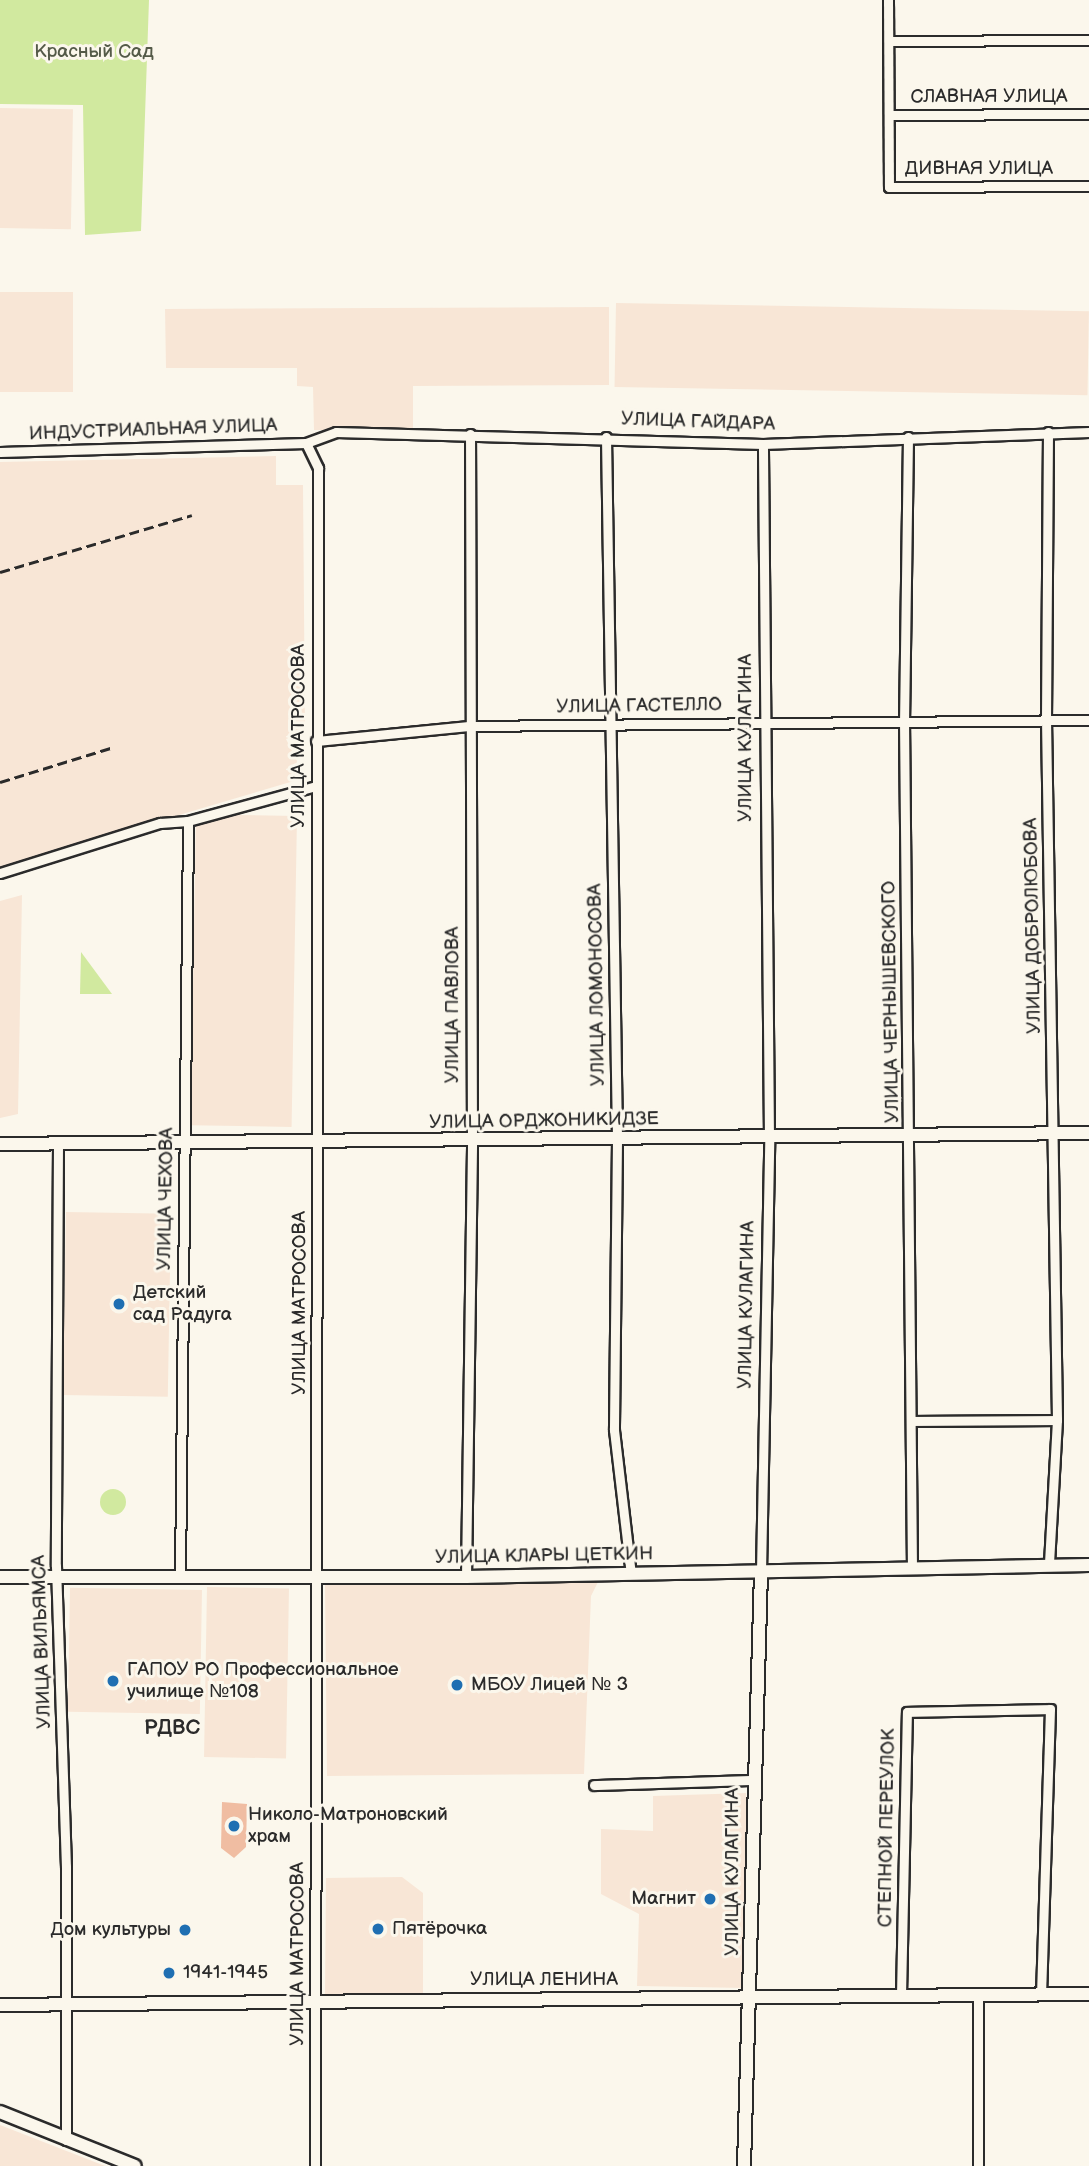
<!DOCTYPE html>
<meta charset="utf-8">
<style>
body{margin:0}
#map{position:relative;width:1089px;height:2166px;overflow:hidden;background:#fbf7ec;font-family:"Balsamiq Sans",sans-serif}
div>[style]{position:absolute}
.built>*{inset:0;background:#f8e6d6;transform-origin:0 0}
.green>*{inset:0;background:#d1e99f}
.round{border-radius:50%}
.building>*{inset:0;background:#f0bda2}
.roads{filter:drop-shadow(2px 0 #2b2b2b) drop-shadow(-2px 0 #2b2b2b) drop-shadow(0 2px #2b2b2b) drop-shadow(0 -2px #2b2b2b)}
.street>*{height:9px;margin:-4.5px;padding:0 4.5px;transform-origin:4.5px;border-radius:4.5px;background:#fbf7ec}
.secondary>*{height:12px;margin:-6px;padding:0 6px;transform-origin:6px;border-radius:6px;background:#fbf7ec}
.rail>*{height:2.5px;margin-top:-1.25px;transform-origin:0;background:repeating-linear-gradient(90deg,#2b2b2b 0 10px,transparent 0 15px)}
.dots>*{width:19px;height:19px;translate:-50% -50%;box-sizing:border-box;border:4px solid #fbf7ec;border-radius:50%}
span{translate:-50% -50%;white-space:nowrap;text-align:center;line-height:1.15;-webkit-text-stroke:6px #fbf7ec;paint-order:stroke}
.park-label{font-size:19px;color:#545a48}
.street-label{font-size:19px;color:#2b2b2b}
.poi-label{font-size:19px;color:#2b2b2b}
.left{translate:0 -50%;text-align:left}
.right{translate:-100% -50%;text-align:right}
.neighbourhood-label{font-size:21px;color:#2b2b2b;font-weight:700}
</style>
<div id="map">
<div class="built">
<div style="left:0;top:108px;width:73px;height:120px;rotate:1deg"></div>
<div style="left:0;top:292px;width:73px;height:100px"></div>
<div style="left:616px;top:303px;width:473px;height:84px;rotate:1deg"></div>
<div style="clip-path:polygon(609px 307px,609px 385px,413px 386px,413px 430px,314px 430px,313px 387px,297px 386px,297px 368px,166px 368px,165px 309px)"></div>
<div style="clip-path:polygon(276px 456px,276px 485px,303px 485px,305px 732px,286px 739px,297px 761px,294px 781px,0 868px,0 462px)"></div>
<div style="left:297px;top:816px;width:311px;height:101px;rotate:91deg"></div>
<div style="clip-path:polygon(22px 895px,18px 1114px,0 1118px,0 901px)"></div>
<div style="left:66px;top:1212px;width:105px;height:183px;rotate:1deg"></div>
<div style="clip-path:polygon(598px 1582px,591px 1596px,584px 1774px,327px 1776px,325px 1585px)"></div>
<div style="left:207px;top:1587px;width:82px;height:170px;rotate:1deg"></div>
<div style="left:202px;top:1590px;width:124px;height:132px;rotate:91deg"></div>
<div style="clip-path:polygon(746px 1793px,746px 1988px,637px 1986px,639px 1914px,601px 1894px,601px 1829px,653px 1831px,653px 1796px)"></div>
<div style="clip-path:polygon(402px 1877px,423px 1893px,423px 1993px,325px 1994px,326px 1878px)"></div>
<div style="clip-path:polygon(0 2125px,105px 2166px,0 2166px)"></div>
</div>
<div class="green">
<div style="clip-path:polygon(0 0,149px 0,141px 231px,85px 235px,83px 105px,0 104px)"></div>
<div style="clip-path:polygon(81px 952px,112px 994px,80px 994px)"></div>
<div class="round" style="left:100px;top:1489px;width:26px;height:26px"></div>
</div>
<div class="building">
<div style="clip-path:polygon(222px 1802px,247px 1804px,246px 1847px,234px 1858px,221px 1848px)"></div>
</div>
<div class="roads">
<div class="street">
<div style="left:888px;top:0;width:187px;rotate:89.7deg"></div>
<div style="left:889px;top:187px;width:200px;rotate:-0.3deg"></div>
<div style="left:889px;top:41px;width:200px;rotate:-0.3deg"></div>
<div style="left:889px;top:115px;width:200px;rotate:-0.3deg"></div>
<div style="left:1048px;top:432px;width:287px;rotate:90.4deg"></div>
<div style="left:1046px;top:719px;width:701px;rotate:89.1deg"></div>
<div style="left:1057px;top:1420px;width:145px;rotate:93.2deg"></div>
<div style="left:606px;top:437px;width:703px;rotate:89.1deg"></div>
<div style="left:617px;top:1140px;width:290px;rotate:90.6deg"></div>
<div style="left:614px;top:1430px;width:145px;rotate:83.3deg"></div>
<div style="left:908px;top:437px;width:283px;rotate:90.8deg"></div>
<div style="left:904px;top:720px;width:847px;rotate:89.46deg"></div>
<div style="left:306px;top:443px;width:28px;rotate:64deg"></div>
<div style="left:318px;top:468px;width:1698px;rotate:90.1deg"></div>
<div style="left:0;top:452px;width:306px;rotate:-1.7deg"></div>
<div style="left:306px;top:443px;width:32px;rotate:-20deg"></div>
<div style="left:336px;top:432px;width:427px;rotate:1.6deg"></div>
<div style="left:763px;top:444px;width:326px;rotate:-2.1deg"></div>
<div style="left:316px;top:741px;width:154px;rotate:-5.6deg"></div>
<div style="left:469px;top:726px;width:620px;rotate:-0.55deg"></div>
<div style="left:0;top:873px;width:168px;rotate:-17.4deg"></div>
<div style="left:160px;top:823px;width:28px;rotate:-4deg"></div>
<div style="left:188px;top:821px;width:133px;rotate:-15.3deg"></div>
<div style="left:58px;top:1144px;width:422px;rotate:90.3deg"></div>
<div style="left:56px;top:1566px;width:301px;rotate:88.1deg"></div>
<div style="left:66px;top:1867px;width:273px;rotate:90deg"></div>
<div style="left:913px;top:1421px;width:144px;rotate:-0.4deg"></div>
<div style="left:761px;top:1572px;width:434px;rotate:-88.9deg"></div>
<div style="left:769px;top:1138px;width:694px;rotate:-90.5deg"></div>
<div style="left:180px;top:1577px;width:756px;rotate:-89.39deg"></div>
<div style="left:466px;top:1577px;width:435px;rotate:-89.2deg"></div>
<div style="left:472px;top:1142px;width:708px;rotate:-90.16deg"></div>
<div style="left:594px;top:1785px;width:159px;rotate:-1.8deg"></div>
<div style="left:978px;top:1994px;width:172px;rotate:90deg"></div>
<div style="left:901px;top:1995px;width:283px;rotate:-88.8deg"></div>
<div style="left:907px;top:1712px;width:143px;rotate:-1.2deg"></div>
<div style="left:1050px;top:1709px;width:285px;rotate:91.8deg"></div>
</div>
<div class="secondary">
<div style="left:0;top:1144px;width:1089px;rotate:-0.58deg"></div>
<div style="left:0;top:1577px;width:466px"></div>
<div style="left:466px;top:1577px;width:623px;rotate:-1.1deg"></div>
<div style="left:0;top:2005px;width:1089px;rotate:-0.58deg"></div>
<div style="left:0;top:2112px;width:145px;rotate:21.8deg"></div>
<div style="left:744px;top:2166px;width:594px;rotate:-88.36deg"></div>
</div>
</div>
<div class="rail">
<div style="left:0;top:572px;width:200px;rotate:-16.5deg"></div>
<div style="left:0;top:782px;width:119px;rotate:-17.1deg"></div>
</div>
<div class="dots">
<div style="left:119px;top:1304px;background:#1f6fb2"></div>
<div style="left:113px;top:1681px;background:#1f6fb2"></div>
<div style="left:457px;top:1685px;background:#1f6fb2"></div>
<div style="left:234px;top:1826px;background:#1f6fb2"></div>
<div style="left:710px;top:1899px;background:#1f6fb2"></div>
<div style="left:378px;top:1929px;background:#1f6fb2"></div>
<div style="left:185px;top:1930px;background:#1f6fb2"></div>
<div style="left:169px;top:1973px;background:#1f6fb2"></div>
</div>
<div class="park-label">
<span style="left:94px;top:52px">Красный Сад</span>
</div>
<div class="street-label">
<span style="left:989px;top:97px">СЛАВНАЯ УЛИЦА</span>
<span style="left:979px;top:169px">ДИВНАЯ УЛИЦА</span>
<span style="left:698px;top:422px;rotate:2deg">УЛИЦА ГАЙДАРА</span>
<span style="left:153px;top:430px;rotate:-2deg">ИНДУСТРИАЛЬНАЯ УЛИЦА</span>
<span style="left:639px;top:706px;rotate:-1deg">УЛИЦА ГАСТЕЛЛО</span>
<span style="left:299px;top:736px;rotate:-90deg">УЛИЦА МАТРОСОВА</span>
<span style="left:746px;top:738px;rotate:-90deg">УЛИЦА КУЛАГИНА</span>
<span style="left:1033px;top:926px;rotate:-91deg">УЛИЦА ДОБРОЛЮБОВА</span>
<span style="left:597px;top:985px;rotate:-91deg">УЛИЦА ЛОМОНОСОВА</span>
<span style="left:891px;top:1002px;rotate:-91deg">УЛИЦА ЧЕРНЫШЕВСКОГО</span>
<span style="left:453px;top:1005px;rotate:-90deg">УЛИЦА ПАВЛОВА</span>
<span style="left:544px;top:1121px;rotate:-1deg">УЛИЦА ОРДЖОНИКИДЗЕ</span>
<span style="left:166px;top:1199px;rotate:-89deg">УЛИЦА ЧЕХОВА</span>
<span style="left:300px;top:1303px;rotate:-90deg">УЛИЦА МАТРОСОВА</span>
<span style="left:747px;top:1305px;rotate:-89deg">УЛИЦА КУЛАГИНА</span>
<span style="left:544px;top:1556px;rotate:-1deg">УЛИЦА КЛАРЫ ЦЕТКИН</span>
<span style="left:42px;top:1642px;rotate:-92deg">УЛИЦА ВИЛЬЯМСА</span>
<span style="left:887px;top:1828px;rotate:-89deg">СТЕПНОЙ ПЕРЕУЛОК</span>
<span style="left:733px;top:1872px;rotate:-90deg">УЛИЦА КУЛАГИНА</span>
<span style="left:298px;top:1954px;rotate:-90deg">УЛИЦА МАТРОСОВА</span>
<span style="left:544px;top:1980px">УЛИЦА ЛЕНИНА</span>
</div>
<div class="poi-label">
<span class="left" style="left:133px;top:1304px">Детский<br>сад Радуга</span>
<span class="left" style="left:127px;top:1681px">ГАПОУ РО Профессиональное<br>училище №108</span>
<span class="left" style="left:471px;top:1685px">МБОУ Лицей № 3</span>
<span class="left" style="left:248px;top:1826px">Николо-Матроновский<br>храм</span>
<span class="right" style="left:696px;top:1899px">Магнит</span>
<span class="left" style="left:392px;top:1929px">Пятёрочка</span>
<span class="right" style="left:171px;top:1930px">Дом культуры</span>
<span class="left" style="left:183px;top:1973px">1941-1945</span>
</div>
<div class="neighbourhood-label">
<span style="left:172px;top:1728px">РДВС</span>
</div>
</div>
